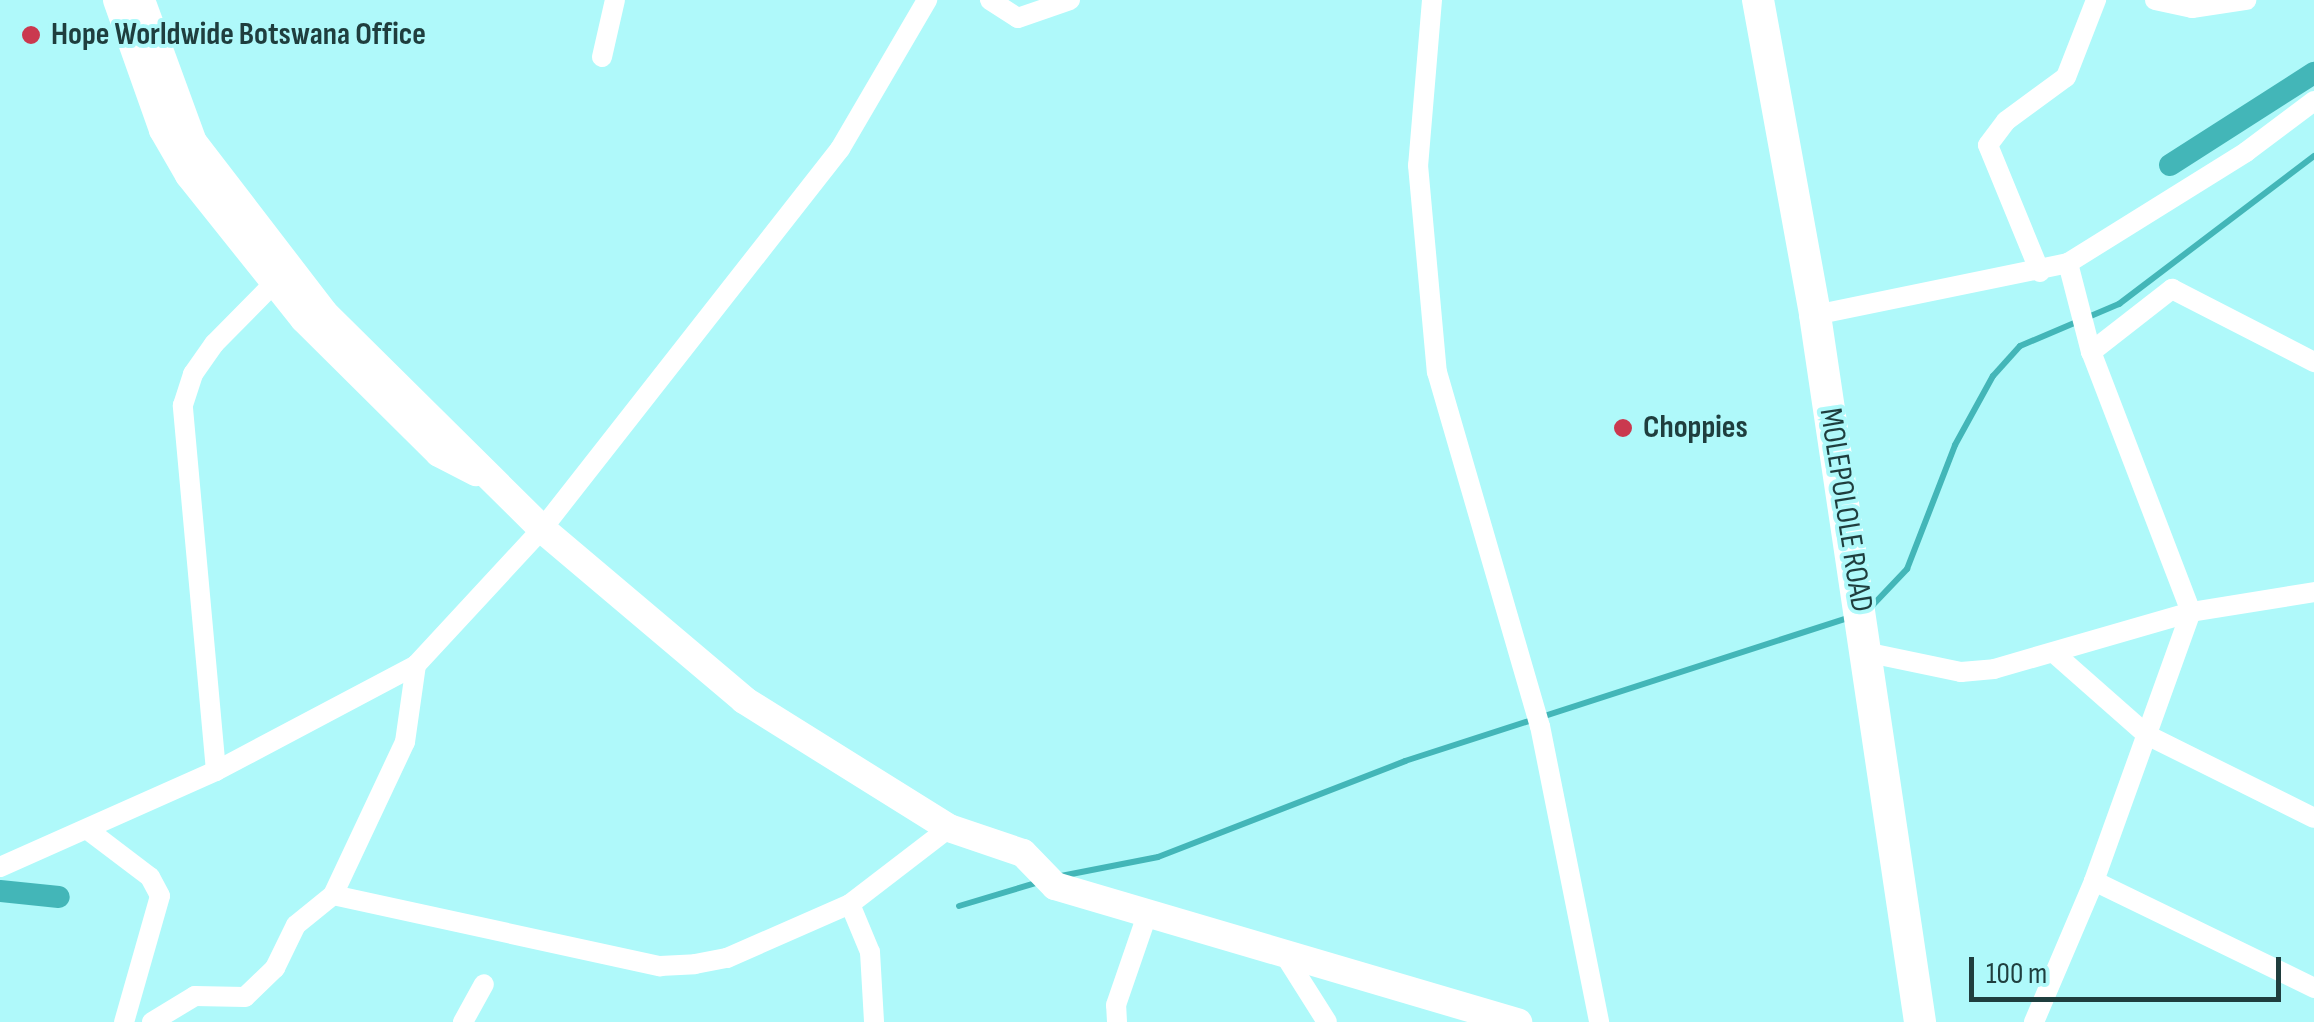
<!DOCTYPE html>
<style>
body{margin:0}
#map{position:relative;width:2314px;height:1022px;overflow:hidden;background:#aff9fa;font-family:"Sofia Sans Condensed",sans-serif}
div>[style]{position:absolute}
.stream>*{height:6px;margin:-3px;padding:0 3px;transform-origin:3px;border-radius:3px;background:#43b6b8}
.canal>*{height:22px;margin:-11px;padding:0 11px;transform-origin:11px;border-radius:11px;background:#43b6b8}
.street>*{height:20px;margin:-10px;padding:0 10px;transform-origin:10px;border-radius:10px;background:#fff}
.secondary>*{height:28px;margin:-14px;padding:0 14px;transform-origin:14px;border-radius:14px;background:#fff}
.primary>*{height:32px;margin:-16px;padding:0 16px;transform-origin:16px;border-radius:16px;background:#fff}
.dots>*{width:28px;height:28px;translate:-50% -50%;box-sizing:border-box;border:5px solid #aff9fa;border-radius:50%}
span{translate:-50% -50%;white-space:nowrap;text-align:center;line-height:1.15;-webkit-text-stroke:8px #aff9fa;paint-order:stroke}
.poi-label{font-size:32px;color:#1f3e3e;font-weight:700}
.left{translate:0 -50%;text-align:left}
.street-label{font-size:32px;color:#1f3e3e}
.scale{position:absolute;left:1969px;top:957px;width:312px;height:45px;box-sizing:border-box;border:5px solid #1f3e3e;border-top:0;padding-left:12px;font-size:30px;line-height:35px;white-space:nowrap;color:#1f3e3e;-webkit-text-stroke:8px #aff9fa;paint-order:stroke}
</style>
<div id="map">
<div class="stream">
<div style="left:1870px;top:608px;width:54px;rotate:-46.5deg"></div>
<div style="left:1907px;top:569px;width:133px;rotate:-68.8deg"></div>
<div style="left:1955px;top:445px;width:79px;rotate:-61.2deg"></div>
<div style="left:1993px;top:376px;width:40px;rotate:-48deg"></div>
<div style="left:2020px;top:346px;width:108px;rotate:-23deg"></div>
<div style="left:2119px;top:304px;width:245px;rotate:-37.2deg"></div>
<div style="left:1061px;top:876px;width:99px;rotate:-11.1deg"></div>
<div style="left:1158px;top:857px;width:265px;rotate:-21.2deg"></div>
<div style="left:1405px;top:761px;width:469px;rotate:-17.9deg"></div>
<div style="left:959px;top:906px;width:84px;rotate:-16.7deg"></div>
</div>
<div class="canal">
<div style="left:2170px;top:165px;width:171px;rotate:-32.6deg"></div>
<div style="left:0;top:891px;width:59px;rotate:5.8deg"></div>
</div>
<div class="street">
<div style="left:990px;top:0;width:33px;rotate:33deg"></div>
<div style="left:1018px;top:18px;width:55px;rotate:-19.1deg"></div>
<div style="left:1432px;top:0;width:166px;rotate:94.8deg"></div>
<div style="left:1418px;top:165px;width:208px;rotate:84.8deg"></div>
<div style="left:1437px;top:372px;width:369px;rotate:73.8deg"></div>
<div style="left:1540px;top:726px;width:302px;rotate:78.7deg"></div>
<div style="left:2155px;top:0;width:38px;rotate:12deg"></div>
<div style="left:2192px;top:8px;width:55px;rotate:-8.4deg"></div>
<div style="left:602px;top:57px;width:58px;rotate:-77.2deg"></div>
<div style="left:2040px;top:272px;width:137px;rotate:-112.3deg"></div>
<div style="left:1988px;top:145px;width:30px;rotate:-53deg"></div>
<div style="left:2006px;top:121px;width:74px;rotate:-36.3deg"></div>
<div style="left:2066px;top:77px;width:83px;rotate:-68.7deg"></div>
<div style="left:1815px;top:315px;width:258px;rotate:-11.6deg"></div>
<div style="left:2068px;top:263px;width:210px;rotate:-31.9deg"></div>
<div style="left:2246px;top:152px;width:85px;rotate:-36.9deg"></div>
<div style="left:2091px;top:352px;width:103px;rotate:-37.9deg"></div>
<div style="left:2172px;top:289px;width:160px;rotate:27.2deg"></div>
<div style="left:1865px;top:652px;width:98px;rotate:11.8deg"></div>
<div style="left:1961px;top:672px;width:33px;rotate:-5deg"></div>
<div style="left:1994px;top:669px;width:205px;rotate:-16.1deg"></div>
<div style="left:2191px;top:612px;width:125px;rotate:-9.2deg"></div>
<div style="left:2054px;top:653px;width:124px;rotate:41.4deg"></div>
<div style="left:2147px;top:735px;width:186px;rotate:26.4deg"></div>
<div style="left:216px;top:771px;width:367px;rotate:-95.2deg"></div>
<div style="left:183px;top:405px;width:33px;rotate:-72deg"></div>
<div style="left:193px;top:374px;width:37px;rotate:-55deg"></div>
<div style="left:214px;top:344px;width:100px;rotate:-45.4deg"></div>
<div style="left:88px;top:830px;width:78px;rotate:37.2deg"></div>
<div style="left:150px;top:877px;width:21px;rotate:62deg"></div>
<div style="left:160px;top:896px;width:131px;rotate:105.9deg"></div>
<div style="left:0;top:867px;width:236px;rotate:-24deg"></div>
<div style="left:216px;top:771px;width:226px;rotate:-27.9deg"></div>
<div style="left:416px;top:665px;width:185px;rotate:-47.2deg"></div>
<div style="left:542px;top:529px;width:483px;rotate:-51.9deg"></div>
<div style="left:840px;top:149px;width:173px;rotate:-59.7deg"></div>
<div style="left:2094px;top:881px;width:245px;rotate:25.9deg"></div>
<div style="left:333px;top:895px;width:335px;rotate:12.3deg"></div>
<div style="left:660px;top:966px;width:35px;rotate:-3deg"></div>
<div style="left:695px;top:964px;width:33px;rotate:-11deg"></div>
<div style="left:727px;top:958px;width:134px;rotate:-23.7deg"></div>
<div style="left:850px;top:904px;width:125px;rotate:-37.5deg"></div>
<div style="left:850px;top:904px;width:52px;rotate:67.4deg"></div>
<div style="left:870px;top:952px;width:70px;rotate:86.7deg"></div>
<div style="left:1284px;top:954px;width:80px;rotate:57.7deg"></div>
<div style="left:152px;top:1022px;width:50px;rotate:-31.2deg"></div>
<div style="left:195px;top:996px;width:50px;rotate:1.1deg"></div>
<div style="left:245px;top:997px;width:42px;rotate:-44deg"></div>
<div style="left:275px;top:968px;width:48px;rotate:-64deg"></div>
<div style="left:296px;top:925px;width:48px;rotate:-39deg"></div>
<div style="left:333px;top:895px;width:169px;rotate:-64.8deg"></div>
<div style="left:405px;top:742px;width:78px;rotate:-81.9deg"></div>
<div style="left:463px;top:1022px;width:43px;rotate:-61.1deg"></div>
<div style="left:1117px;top:1022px;width:17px;rotate:-93deg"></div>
<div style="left:1116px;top:1005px;width:95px;rotate:-71deg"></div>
<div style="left:2034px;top:1022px;width:153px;rotate:-66.9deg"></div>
<div style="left:2094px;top:881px;width:286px;rotate:-70.2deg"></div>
<div style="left:2191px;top:612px;width:279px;rotate:-111deg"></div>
<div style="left:2091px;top:352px;width:92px;rotate:-104.5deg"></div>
</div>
<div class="secondary">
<div style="left:117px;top:0;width:138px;rotate:70.5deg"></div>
<div style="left:163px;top:130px;width:52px;rotate:60deg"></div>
<div style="left:189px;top:175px;width:184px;rotate:51.4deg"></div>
<div style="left:304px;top:319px;width:190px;rotate:44.8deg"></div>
<div style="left:439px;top:453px;width:42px;rotate:27.2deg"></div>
<div style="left:141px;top:0;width:151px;rotate:69.9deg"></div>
<div style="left:193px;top:142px;width:215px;rotate:52.5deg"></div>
<div style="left:324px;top:313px;width:307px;rotate:44.7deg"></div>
<div style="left:542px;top:529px;width:265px;rotate:40.2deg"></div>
<div style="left:744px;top:700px;width:242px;rotate:32deg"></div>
<div style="left:949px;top:828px;width:78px;rotate:18.7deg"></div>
<div style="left:1023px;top:853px;width:46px;rotate:45.9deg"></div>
<div style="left:1055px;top:886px;width:483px;rotate:16.4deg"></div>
</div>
<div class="primary">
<div style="left:1758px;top:0;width:320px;rotate:79.7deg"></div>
<div style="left:1815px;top:315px;width:715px;rotate:81.55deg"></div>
</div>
<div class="dots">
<div style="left:31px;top:35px;background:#ca394f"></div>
<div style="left:1623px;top:428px;background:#ca394f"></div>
</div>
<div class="poi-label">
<span class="left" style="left:51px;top:35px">Hope Worldwide Botswana Office</span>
<span class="left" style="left:1643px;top:428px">Choppies</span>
</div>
<div class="street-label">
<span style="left:1845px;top:510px;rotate:81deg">MOLEPOLOLE ROAD</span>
</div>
<div class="scale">100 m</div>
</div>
